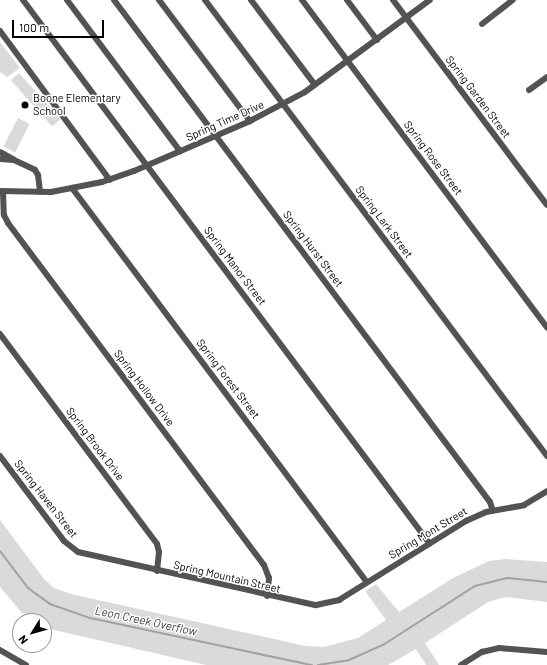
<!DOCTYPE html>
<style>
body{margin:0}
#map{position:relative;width:547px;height:665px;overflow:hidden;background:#fff;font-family:Barlow,sans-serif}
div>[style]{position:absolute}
.green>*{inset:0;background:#dadada;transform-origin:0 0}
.stream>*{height:2px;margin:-1px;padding:0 1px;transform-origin:1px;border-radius:1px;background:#a1a1a1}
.minor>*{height:6px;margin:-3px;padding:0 3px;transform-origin:3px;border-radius:3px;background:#535353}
.dots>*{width:11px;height:11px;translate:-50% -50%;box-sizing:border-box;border:2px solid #fff;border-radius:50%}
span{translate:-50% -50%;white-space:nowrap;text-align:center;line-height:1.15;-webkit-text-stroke:3px #fff;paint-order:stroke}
.street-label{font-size:11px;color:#000}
.poi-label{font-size:11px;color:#000}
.left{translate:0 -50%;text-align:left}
.water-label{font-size:12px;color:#424242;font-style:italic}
.north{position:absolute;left:12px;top:613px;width:40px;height:40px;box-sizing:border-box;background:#fff;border:1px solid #999;border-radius:50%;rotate:233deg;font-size:11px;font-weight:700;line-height:16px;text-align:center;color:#000}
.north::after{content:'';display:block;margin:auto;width:14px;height:18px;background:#000;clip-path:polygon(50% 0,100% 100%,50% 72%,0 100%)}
.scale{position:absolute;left:12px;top:20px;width:92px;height:18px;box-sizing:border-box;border:2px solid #000;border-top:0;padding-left:5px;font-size:12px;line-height:14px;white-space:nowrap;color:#000;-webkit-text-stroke:3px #fff;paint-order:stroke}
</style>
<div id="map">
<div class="green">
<div style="clip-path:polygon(0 42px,20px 68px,7px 77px,0 72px)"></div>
<div style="left:19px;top:73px;width:62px;height:11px;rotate:48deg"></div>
<div style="left:18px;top:118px;width:13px;height:32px;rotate:27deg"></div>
<div style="clip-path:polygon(0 520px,44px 579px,54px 588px,71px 594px,306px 646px,323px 647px,358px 638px,386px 620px,365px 591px,376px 584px,399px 612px,453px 578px,489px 561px,505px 559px,547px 562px,547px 602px,505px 597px,488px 602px,425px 643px,439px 665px,426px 665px,416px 649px,388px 665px,206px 665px,50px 629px,44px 626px,44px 621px,34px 621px,21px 612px,0 587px)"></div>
</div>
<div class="stream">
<div style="left:0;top:551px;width:46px;rotate:52.9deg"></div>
<div style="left:28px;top:588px;width:27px;rotate:36deg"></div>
<div style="left:50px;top:604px;width:42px;rotate:19.3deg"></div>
<div style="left:90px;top:618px;width:227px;rotate:12deg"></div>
<div style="left:318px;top:665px;width:31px;rotate:-9deg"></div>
<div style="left:349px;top:660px;width:37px;rotate:-24deg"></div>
<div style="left:383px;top:645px;width:109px;rotate:-32.7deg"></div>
<div style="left:475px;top:586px;width:33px;rotate:-14deg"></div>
<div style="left:507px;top:578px;width:40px;rotate:5.7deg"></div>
</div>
<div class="minor">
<div style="left:23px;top:0;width:679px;rotate:53.2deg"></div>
<div style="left:67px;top:0;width:189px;rotate:53.2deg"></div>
<div style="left:114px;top:0;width:627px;rotate:53.17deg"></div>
<div style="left:490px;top:502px;width:9px;rotate:72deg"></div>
<div style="left:159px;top:0;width:151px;rotate:53.1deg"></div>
<div style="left:205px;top:0;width:570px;rotate:53.13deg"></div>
<div style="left:251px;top:0;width:106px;rotate:53deg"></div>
<div style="left:302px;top:0;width:409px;rotate:53.2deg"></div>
<div style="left:347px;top:0;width:50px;rotate:53.1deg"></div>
<div style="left:393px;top:0;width:256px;rotate:53.1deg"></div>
<div style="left:482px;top:24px;width:39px;rotate:-38deg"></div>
<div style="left:0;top:31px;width:185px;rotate:53.6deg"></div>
<div style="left:529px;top:90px;width:22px;rotate:-36deg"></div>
<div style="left:0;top:152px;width:15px;rotate:28deg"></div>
<div style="left:0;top:159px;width:14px;rotate:4deg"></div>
<div style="left:14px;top:160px;width:23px;rotate:25deg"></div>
<div style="left:35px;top:170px;width:6px;rotate:59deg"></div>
<div style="left:38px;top:175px;width:17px;rotate:83deg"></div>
<div style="left:72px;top:188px;width:492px;rotate:53.2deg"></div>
<div style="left:1px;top:191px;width:50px;rotate:1.1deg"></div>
<div style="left:51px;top:192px;width:52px;rotate:-11.1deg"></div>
<div style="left:102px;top:182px;width:34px;rotate:-19deg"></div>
<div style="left:134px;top:171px;width:126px;rotate:-23.3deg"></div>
<div style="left:250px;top:121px;width:62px;rotate:-27.8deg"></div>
<div style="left:305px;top:92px;width:155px;rotate:-36.4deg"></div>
<div style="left:3px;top:192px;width:23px;rotate:88deg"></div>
<div style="left:4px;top:215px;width:9px;rotate:63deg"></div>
<div style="left:8px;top:223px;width:427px;rotate:53.2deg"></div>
<div style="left:264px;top:565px;width:14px;rotate:69deg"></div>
<div style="left:269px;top:578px;width:18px;rotate:96deg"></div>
<div style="left:0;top:334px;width:262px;rotate:53.2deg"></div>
<div style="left:157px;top:544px;width:8px;rotate:76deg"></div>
<div style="left:159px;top:552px;width:19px;rotate:96deg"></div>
<div style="left:0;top:456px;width:106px;rotate:53deg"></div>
<div style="left:64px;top:541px;width:18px;rotate:38deg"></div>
<div style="left:78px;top:552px;width:244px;rotate:12.6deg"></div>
<div style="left:316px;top:605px;width:24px;rotate:-12deg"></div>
<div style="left:339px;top:600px;width:150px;rotate:-31.9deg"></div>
<div style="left:466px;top:521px;width:22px;rotate:-24deg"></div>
<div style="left:486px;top:512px;width:39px;rotate:-10deg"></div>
<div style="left:524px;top:505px;width:27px;rotate:-31deg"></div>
<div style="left:0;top:650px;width:30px;rotate:30deg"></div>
<div style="left:461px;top:665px;width:25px;rotate:-32deg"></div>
<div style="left:482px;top:652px;width:17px;rotate:-13deg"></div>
<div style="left:499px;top:648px;width:48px;rotate:4.8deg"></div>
</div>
<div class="dots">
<div style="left:25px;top:105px;background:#000"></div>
</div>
<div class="street-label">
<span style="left:478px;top:97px;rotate:53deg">Spring Garden Street</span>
<span style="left:225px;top:121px;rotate:-24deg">Spring Time Drive</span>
<span style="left:433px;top:158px;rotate:53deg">Spring Rose Street</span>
<span style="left:384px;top:222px;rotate:53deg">Spring Lark Street</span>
<span style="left:313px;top:249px;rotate:53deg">Spring Hurst Street</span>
<span style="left:235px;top:266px;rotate:53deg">Spring Manor Street</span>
<span style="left:228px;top:379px;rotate:53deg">Spring Forest Street</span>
<span style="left:144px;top:388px;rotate:53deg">Spring Hollow Drive</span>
<span style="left:95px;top:444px;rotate:53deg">Spring Brook Drive</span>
<span style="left:46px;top:499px;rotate:52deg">Spring Haven Street</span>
<span style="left:428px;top:533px;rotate:-31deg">Spring Mont Street</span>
<span style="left:227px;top:577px;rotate:13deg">Spring Mountain Street</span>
</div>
<div class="poi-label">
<span class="left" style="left:33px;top:105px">Boone Elementary<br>School</span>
</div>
<div class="water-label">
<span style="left:146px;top:621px;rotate:12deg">Leon Creek Overflow</span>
</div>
<div class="north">N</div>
<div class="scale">100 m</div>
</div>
